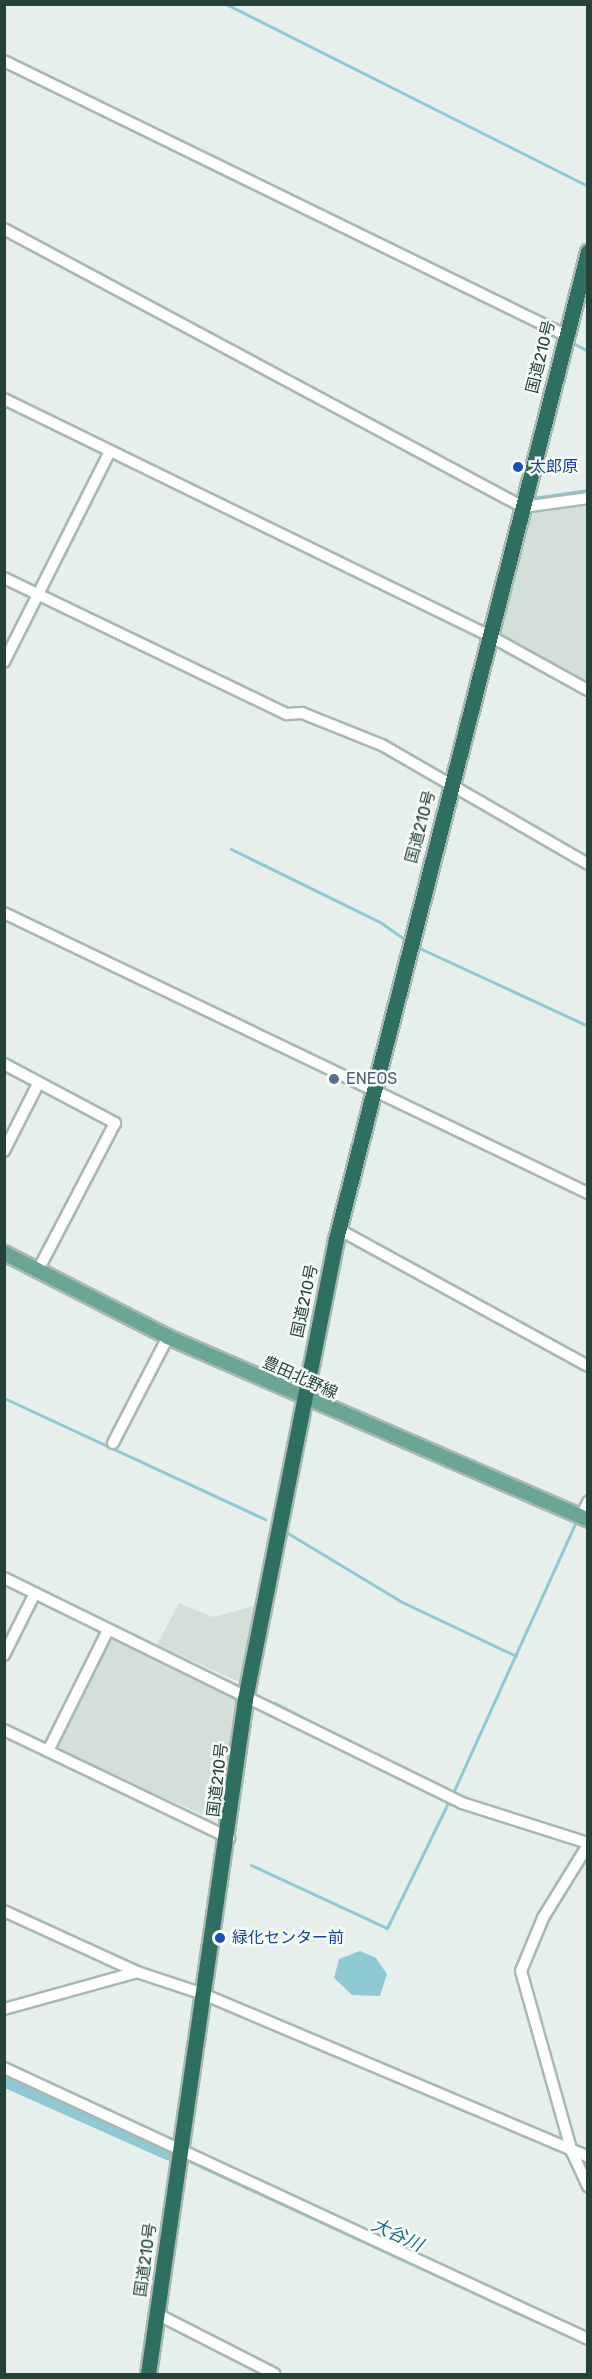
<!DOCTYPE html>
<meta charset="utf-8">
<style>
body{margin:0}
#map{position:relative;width:592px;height:2379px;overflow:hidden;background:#e6efeb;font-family:Rubik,"Noto Sans JP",sans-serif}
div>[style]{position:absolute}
.built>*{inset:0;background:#d4dfda}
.water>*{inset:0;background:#8ec9d4}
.stream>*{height:3px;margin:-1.5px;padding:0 1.5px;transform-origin:1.5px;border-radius:1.5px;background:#8ec9d4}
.river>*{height:16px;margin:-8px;padding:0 8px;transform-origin:8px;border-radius:8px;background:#8ec9d4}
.roads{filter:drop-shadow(2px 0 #a8b8b2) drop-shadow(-2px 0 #a8b8b2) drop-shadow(0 2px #a8b8b2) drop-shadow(0 -2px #a8b8b2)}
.minor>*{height:10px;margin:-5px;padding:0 5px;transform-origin:5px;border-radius:5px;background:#fff}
.major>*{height:14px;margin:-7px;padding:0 7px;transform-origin:7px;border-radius:7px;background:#6aa596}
.highway>*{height:15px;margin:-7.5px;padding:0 7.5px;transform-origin:7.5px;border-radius:7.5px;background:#2f6f62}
.dots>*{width:16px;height:16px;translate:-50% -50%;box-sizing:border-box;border:3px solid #f7fbf9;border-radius:50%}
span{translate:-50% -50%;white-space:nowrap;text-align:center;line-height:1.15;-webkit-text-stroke:5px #f7fbf9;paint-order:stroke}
.street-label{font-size:16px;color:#24423a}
.transit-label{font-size:16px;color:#164399}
.left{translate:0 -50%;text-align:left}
.service-label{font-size:16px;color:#4e5e75}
.water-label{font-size:18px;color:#1c6f80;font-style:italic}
.frame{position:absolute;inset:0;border:6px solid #24423a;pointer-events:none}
</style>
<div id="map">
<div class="built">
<div style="clip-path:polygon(587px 498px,587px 690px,490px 636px,523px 507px)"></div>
<div style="clip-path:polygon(179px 1603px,213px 1617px,258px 1605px,244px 1684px,157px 1645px)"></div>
<div style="clip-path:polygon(110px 1634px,240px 1701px,226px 1805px,206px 1816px,54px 1749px)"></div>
</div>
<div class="water">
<div style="clip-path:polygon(360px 1951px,376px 1958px,387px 1974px,380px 1996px,352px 1995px,334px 1978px,339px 1959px)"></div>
</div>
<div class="stream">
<div style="left:226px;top:4px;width:405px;rotate:26.7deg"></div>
<div style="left:151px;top:139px;width:104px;rotate:26.3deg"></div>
<div style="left:251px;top:188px;width:149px;rotate:25.9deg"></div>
<div style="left:571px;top:342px;width:19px;rotate:28deg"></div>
<div style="left:532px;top:498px;width:57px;rotate:-8.1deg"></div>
<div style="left:231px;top:849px;width:166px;rotate:26.1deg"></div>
<div style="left:380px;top:922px;width:33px;rotate:35deg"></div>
<div style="left:415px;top:946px;width:191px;rotate:24.8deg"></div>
<div style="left:4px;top:1398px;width:288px;rotate:24.9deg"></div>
<div style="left:286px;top:1532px;width:135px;rotate:31.1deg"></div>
<div style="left:402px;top:1602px;width:126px;rotate:25.3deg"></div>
<div style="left:275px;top:1703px;width:96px;rotate:27.4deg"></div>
<div style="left:452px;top:1795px;width:303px;rotate:-65.6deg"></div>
<div style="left:251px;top:1865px;width:150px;rotate:24.9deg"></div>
<div style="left:387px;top:1928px;width:141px;rotate:-64deg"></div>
<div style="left:191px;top:2162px;width:382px;rotate:24.8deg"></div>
</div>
<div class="river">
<div style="left:4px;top:2079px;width:180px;rotate:24deg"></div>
</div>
<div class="roads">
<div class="minor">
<div style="left:4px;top:61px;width:624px;rotate:26.03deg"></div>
<div style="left:4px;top:229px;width:589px;rotate:28.18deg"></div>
<div style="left:523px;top:507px;width:66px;rotate:-7.9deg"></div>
<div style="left:4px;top:399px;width:541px;rotate:26deg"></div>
<div style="left:490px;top:636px;width:112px;rotate:28.9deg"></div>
<div style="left:4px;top:578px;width:314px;rotate:25.7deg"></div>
<div style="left:287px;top:714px;width:15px;rotate:-4deg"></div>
<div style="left:302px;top:713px;width:86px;rotate:21.8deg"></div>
<div style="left:382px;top:745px;width:238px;rotate:30deg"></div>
<div style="left:4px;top:662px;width:236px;rotate:-63.3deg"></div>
<div style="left:4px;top:913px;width:648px;rotate:25.62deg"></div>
<div style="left:4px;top:1064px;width:126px;rotate:28deg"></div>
<div style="left:115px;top:1123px;width:166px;rotate:117.6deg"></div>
<div style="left:4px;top:1151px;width:75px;rotate:-63.1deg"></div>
<div style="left:338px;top:1229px;width:285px;rotate:28.7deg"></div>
<div style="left:113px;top:1443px;width:119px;rotate:-62.6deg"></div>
<div style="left:581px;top:1516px;width:16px;rotate:-63deg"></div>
<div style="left:4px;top:1578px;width:510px;rotate:26.16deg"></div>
<div style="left:462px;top:1803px;width:132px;rotate:17.6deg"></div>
<div style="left:4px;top:1655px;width:69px;rotate:-63.4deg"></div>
<div style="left:4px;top:1730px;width:250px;rotate:25.6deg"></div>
<div style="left:48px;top:1751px;width:135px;rotate:-63.6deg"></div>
<div style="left:588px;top:1845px;width:86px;rotate:121.7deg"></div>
<div style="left:543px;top:1918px;width:57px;rotate:112.5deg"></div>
<div style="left:521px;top:1971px;width:188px;rotate:74.3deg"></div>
<div style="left:572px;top:2152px;width:38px;rotate:65deg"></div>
<div style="left:4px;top:1911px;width:146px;rotate:24.6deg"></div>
<div style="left:137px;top:1972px;width:70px;rotate:18.4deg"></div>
<div style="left:203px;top:1994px;width:418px;rotate:22.9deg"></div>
<div style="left:4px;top:2009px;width:138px;rotate:-15.5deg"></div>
<div style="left:4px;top:2068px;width:644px;rotate:24.89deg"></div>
<div style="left:157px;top:2314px;width:132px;rotate:27deg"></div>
</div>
<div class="major">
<div style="left:4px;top:1253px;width:184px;rotate:27.1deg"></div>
<div style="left:168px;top:1337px;width:458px;rotate:23.5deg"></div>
</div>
<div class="highway">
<div style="left:148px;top:2374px;width:682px;rotate:-81.82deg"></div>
<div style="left:245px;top:1699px;width:469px;rotate:-78.8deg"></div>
<div style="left:336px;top:1239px;width:1019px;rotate:-75.68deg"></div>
</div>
</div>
<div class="dots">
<div style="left:518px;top:467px;background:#1a4fb4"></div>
<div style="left:334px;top:1079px;background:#5c6f8a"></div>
<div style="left:220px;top:1938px;background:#1a4fb4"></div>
</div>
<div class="street-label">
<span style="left:541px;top:357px;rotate:-76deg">国道210号</span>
<span style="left:421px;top:827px;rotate:-75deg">国道210号</span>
<span style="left:305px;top:1301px;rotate:-78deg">国道210号</span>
<span style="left:300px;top:1378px;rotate:24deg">豊田北野線</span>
<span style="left:218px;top:1780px;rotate:-83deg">国道210号</span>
<span style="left:146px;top:2260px;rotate:-82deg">国道210号</span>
</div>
<div class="transit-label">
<span class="left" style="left:530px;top:467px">太郎原</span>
<span class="left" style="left:232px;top:1938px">緑化センター前</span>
</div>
<div class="service-label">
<span class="left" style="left:346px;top:1079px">ENEOS</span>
</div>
<div class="water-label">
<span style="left:397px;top:2235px;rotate:25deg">大谷川</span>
</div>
<div class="frame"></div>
</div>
